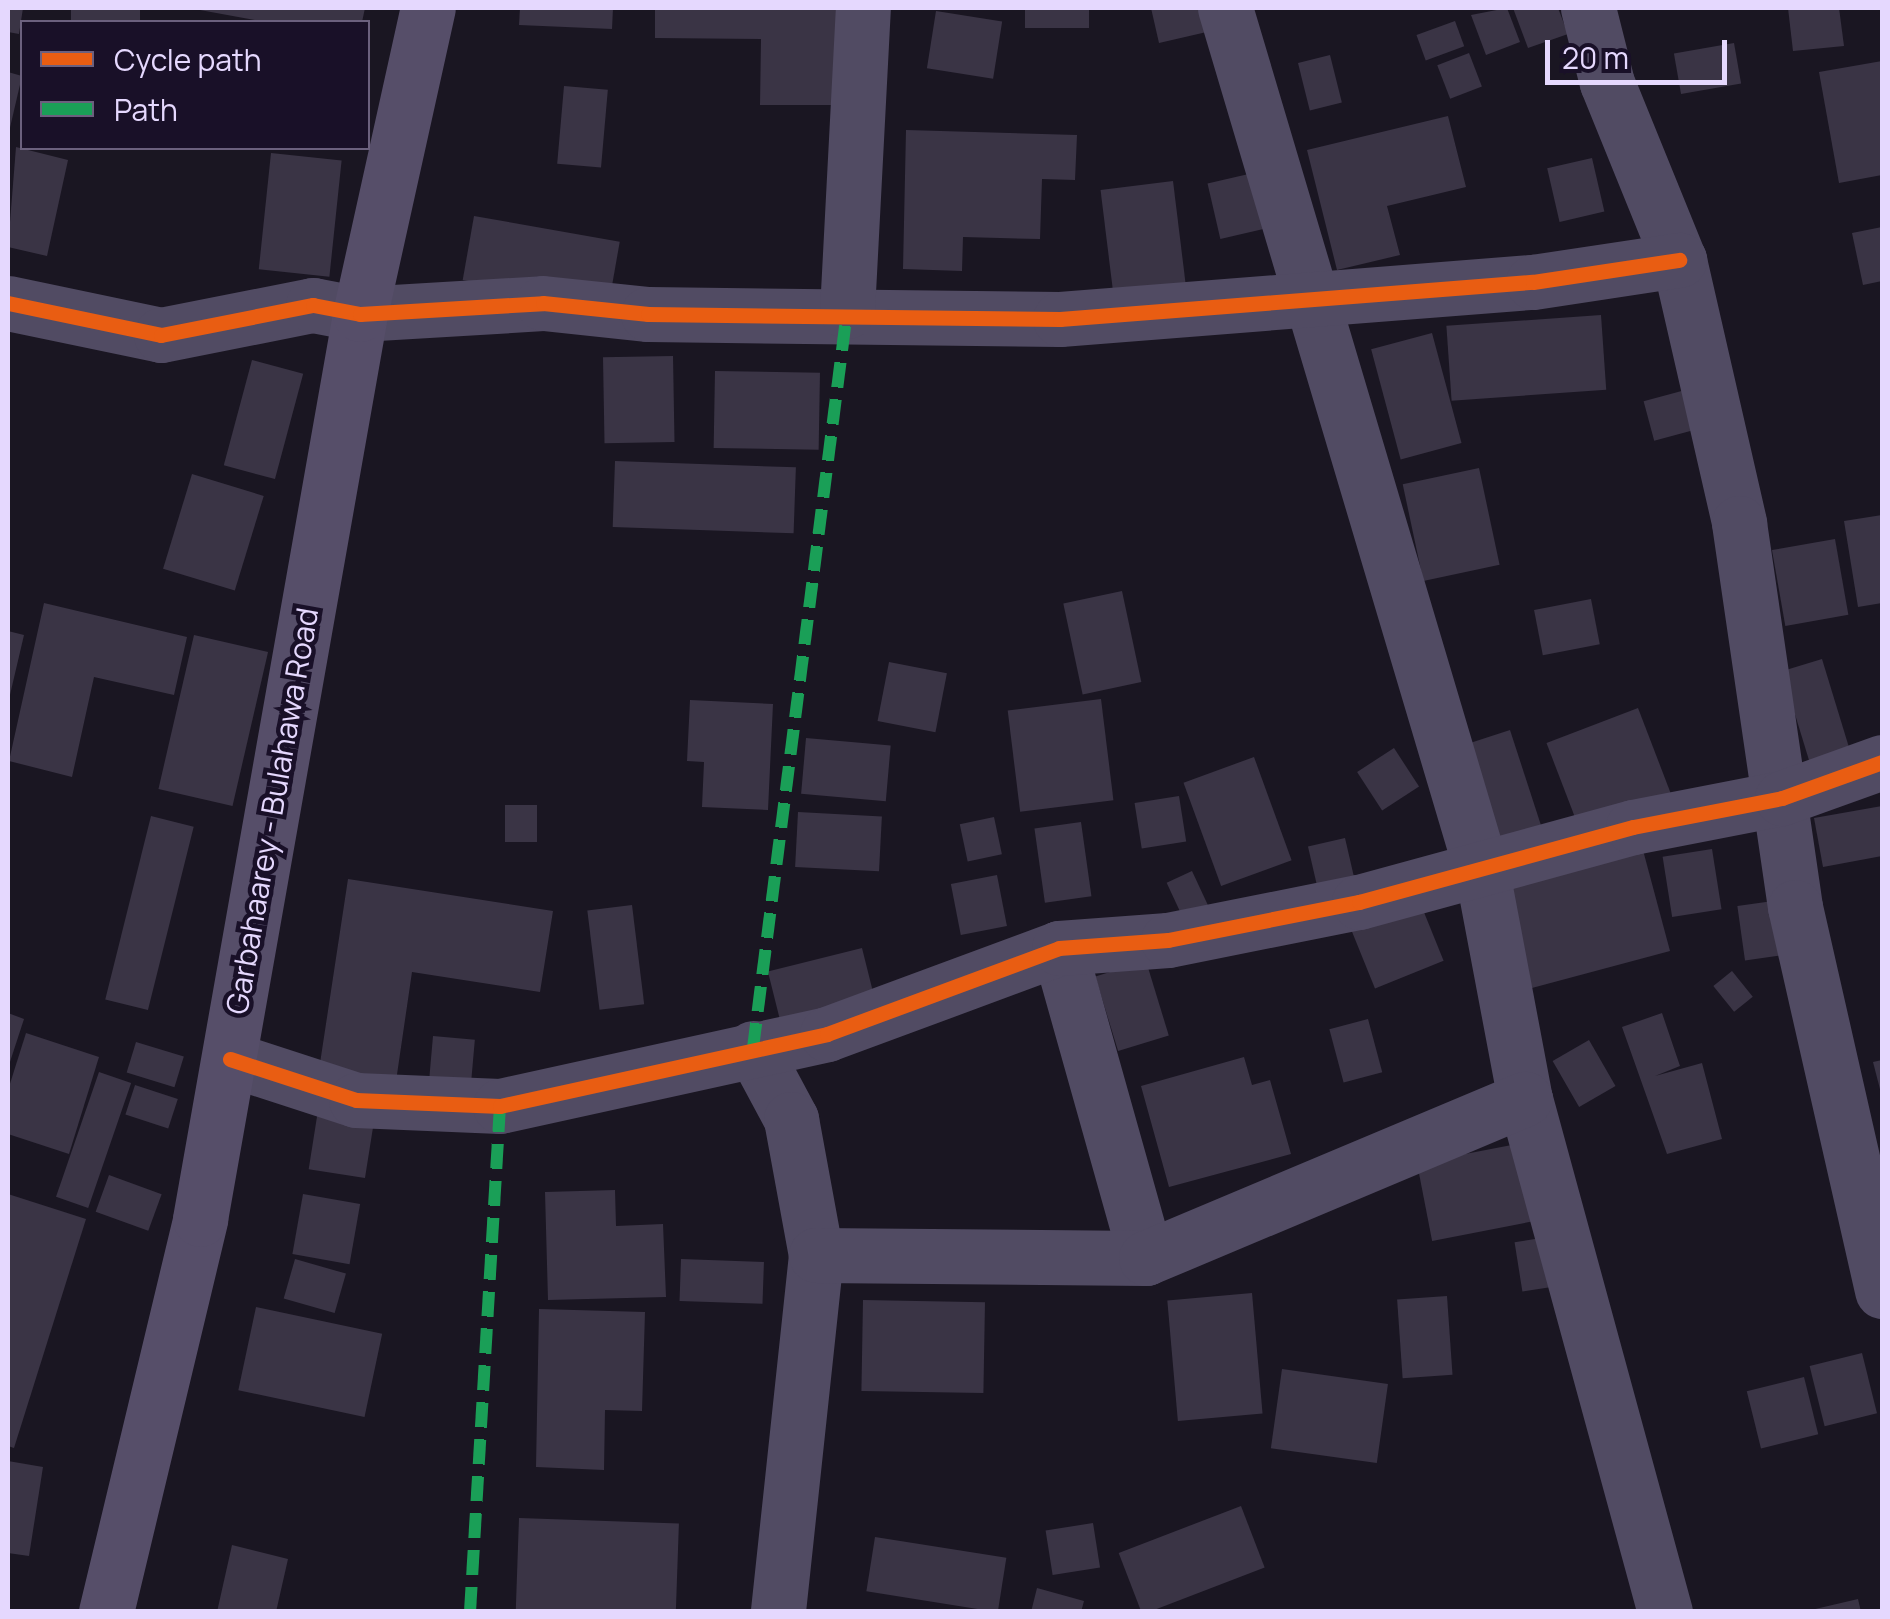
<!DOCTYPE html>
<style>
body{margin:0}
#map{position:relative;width:1890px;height:1619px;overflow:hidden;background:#1a1622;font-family:Manrope,sans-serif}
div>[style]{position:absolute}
.building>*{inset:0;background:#3a3445;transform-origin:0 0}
.street>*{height:55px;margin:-27.5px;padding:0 27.5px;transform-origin:27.5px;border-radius:27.5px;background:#514b63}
.secondary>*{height:55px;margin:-27.5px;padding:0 27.5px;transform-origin:27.5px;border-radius:27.5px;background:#564e69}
.quiet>*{height:12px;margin-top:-6px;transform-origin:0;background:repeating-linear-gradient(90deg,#1a9f57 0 25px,transparent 0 37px)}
.cycleway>*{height:15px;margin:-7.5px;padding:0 7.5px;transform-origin:7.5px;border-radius:7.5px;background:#e95d12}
span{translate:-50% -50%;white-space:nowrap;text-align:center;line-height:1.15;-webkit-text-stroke:9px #191028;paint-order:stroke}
.street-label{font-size:30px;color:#e5d8fe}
.frame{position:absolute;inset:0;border:10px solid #e5d8fe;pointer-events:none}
.legend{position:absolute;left:20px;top:20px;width:350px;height:130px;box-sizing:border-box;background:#191028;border:2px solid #6b607e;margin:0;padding:12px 18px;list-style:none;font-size:30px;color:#e5d8fe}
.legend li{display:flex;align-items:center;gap:20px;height:50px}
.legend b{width:50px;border:2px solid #6b607e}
.scale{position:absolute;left:1545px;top:40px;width:182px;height:45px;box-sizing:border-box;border:5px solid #e5d8fe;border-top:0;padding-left:12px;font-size:30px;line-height:35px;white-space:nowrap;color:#e5d8fe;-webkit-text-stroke:8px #191028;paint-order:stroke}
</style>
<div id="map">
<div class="building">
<div style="clip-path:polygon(8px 8px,23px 8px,19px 34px,8px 32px)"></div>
<div style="left:71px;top:8px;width:69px;height:14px"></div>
<div style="clip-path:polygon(365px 8px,362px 22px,265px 22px,200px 10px)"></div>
<div style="clip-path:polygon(520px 8px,613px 8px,612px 29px,519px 25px)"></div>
<div style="clip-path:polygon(655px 8px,847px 8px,846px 105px,760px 105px,761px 39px,655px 38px)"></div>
<div style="left:1025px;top:8px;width:64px;height:20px"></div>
<div style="clip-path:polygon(1151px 8px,1206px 8px,1211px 31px,1159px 43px)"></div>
<div style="clip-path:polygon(1507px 8px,1520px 42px,1486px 55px,1471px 15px)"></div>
<div style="clip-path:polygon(1513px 8px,1558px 8px,1568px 34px,1528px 48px)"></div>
<div style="clip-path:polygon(1788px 8px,1839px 8px,1844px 46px,1793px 51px)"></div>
<div style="left:936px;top:11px;width:67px;height:58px;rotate:9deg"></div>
<div style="left:1455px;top:21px;width:27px;height:41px;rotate:70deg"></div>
<div style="left:1734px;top:43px;width:41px;height:61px;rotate:80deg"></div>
<div style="left:1469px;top:53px;width:36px;height:34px;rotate:69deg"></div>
<div style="left:1330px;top:55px;width:49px;height:33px;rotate:76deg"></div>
<div style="clip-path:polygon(1882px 61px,1882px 175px,1839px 183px,1819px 72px)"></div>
<div style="clip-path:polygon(8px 72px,22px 76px,9px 132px,8px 132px)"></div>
<div style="left:564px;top:86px;width:44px;height:78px;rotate:5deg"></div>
<div style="clip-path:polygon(1448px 116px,1466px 187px,1387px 206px,1400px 255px,1337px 270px,1307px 150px)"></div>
<div style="clip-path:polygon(906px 130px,1077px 135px,1075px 180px,1042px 179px,1040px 239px,963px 237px,962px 271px,903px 269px)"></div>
<div style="clip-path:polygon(16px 147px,68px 160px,47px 256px,8px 247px)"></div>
<div style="left:271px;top:153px;width:71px;height:117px;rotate:6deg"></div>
<div style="left:1592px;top:158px;width:55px;height:46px;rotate:77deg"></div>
<div style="left:1266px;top:170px;width:57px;height:60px;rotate:77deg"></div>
<div style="left:1173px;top:181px;width:109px;height:73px;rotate:83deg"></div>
<div style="left:474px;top:216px;width:148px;height:65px;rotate:10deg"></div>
<div style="clip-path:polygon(1882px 227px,1882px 281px,1863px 285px,1852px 233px)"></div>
<div style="left:1601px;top:315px;width:75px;height:155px;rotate:86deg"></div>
<div style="left:1432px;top:333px;width:114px;height:63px;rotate:75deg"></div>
<div style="left:673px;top:356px;width:86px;height:70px;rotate:89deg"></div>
<div style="left:252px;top:360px;width:53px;height:109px;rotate:15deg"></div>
<div style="left:715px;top:371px;width:105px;height:77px;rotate:1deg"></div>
<div style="left:1689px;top:389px;width:41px;height:47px;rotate:75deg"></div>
<div style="left:615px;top:461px;width:181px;height:66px;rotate:2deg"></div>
<div style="left:1479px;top:468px;width:99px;height:78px;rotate:78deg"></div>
<div style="left:192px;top:474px;width:75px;height:99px;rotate:17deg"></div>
<div style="clip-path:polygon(1882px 515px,1882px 603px,1858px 607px,1844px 521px)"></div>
<div style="left:1835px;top:539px;width:77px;height:64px;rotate:80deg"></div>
<div style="left:1122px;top:591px;width:93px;height:60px;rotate:78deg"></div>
<div style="left:1591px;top:599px;width:46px;height:58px;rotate:79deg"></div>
<div style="clip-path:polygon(44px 603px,187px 637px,174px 695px,94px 677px,72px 777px,9px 761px)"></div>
<div style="clip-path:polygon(8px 631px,24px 635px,9px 699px,8px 699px)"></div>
<div style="left:194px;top:635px;width:76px;height:158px;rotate:13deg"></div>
<div style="left:1822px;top:659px;width:99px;height:42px;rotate:73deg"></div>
<div style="left:889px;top:662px;width:59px;height:60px;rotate:11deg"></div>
<div style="left:1101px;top:699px;width:102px;height:94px;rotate:83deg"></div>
<div style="clip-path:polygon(690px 700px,773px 704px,768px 810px,702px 807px,704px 762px,687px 761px)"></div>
<div style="left:1638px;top:708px;width:92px;height:98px;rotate:69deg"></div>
<div style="left:1510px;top:730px;width:106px;height:46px;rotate:72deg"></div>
<div style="left:806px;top:738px;width:85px;height:56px;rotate:5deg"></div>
<div style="left:1394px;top:748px;width:46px;height:44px;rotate:57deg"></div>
<div style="left:1254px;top:757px;width:110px;height:75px;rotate:70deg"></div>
<div style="left:1179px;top:796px;width:46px;height:45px;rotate:81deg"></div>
<div style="left:505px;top:805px;width:32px;height:37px"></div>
<div style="clip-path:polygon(1882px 806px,1882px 856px,1823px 867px,1814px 818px)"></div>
<div style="left:798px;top:812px;width:84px;height:55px;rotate:3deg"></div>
<div style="left:151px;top:816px;width:44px;height:189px;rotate:14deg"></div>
<div style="left:994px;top:817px;width:38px;height:35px;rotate:78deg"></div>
<div style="left:1081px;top:822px;width:75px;height:47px;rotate:82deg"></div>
<div style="left:1345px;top:838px;width:49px;height:38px;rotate:77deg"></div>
<div style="left:1640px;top:839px;width:116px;height:143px;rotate:75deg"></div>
<div style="left:1712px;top:849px;width:61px;height:50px;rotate:81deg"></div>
<div style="left:1192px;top:871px;width:43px;height:28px;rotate:65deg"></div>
<div style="left:997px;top:875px;width:52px;height:47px;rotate:79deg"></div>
<div style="clip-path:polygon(348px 879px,553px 911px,540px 992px,412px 972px,394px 1095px,317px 1083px)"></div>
<div style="left:1417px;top:895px;width:71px;height:74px;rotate:68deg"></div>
<div style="left:1773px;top:901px;width:55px;height:36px;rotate:82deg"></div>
<div style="left:632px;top:905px;width:100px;height:45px;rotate:83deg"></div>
<div style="left:862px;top:948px;width:50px;height:97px;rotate:76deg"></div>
<div style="left:1146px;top:961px;width:78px;height:53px;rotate:73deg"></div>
<div style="left:1732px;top:971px;width:33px;height:24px;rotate:51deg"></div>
<div style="clip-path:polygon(8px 1013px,24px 1019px,8px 1068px)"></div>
<div style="clip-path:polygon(1662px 1013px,1680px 1066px,1655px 1076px,1702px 1063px,1722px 1139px,1667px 1154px,1622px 1027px)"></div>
<div style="left:1368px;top:1019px;width:55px;height:40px;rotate:75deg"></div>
<div style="clip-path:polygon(26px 1033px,99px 1057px,69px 1154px,8px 1134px,8px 1090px)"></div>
<div style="left:433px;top:1036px;width:42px;height:49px;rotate:5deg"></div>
<div style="left:1589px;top:1040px;width:53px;height:42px;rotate:60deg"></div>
<div style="left:136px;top:1042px;width:50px;height:32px;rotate:17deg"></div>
<div style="clip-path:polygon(1244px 1057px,1252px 1085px,1270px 1080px,1291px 1154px,1169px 1187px,1141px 1086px)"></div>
<div style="clip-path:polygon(1882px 1060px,1882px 1093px,1881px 1093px,1873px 1062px)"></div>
<div style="left:99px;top:1072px;width:34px;height:132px;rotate:19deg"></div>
<div style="left:135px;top:1085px;width:45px;height:31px;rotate:18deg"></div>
<div style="left:319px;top:1104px;width:57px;height:66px;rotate:9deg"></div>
<div style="left:1527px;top:1142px;width:79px;height:112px;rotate:79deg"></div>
<div style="left:109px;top:1175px;width:56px;height:39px;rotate:20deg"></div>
<div style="clip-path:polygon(615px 1190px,616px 1226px,663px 1224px,666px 1297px,548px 1300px,545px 1192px)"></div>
<div style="clip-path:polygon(8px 1194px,86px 1219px,14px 1448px,8px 1446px)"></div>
<div style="left:303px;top:1194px;width:58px;height:61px;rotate:10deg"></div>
<div style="left:1560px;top:1235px;width:50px;height:46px;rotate:81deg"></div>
<div style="left:295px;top:1259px;width:53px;height:41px;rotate:16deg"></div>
<div style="left:681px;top:1259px;width:83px;height:42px;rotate:2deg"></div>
<div style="left:1252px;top:1293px;width:121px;height:85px;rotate:85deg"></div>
<div style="left:1447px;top:1296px;width:79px;height:50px;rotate:86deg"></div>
<div style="left:863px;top:1300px;width:122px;height:91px;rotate:1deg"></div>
<div style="left:256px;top:1307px;width:129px;height:85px;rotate:12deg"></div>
<div style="clip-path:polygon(539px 1309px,645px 1312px,642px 1411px,605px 1410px,604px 1470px,536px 1467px)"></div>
<div style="left:1862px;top:1353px;width:62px;height:54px;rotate:76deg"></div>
<div style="left:1282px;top:1369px;width:107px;height:80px;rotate:8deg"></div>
<div style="left:1804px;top:1377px;width:59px;height:59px;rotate:76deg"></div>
<div style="clip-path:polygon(8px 1461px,43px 1467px,29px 1556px,8px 1553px)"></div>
<div style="left:1241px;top:1506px;width:66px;height:131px;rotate:69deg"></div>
<div style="left:519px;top:1518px;width:160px;height:94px;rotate:2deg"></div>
<div style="left:1093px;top:1523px;width:45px;height:48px;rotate:81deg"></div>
<div style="left:875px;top:1537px;width:133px;height:55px;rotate:9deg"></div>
<div style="clip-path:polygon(232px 1545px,288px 1559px,276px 1612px,217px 1612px)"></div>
<div style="clip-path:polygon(1037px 1588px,1084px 1601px,1081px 1612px,1031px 1612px)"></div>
<div style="clip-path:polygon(1858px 1599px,1861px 1612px,1811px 1612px,1811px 1610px)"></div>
</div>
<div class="street">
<div style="left:1225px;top:8px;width:901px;rotate:73.43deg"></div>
<div style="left:1482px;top:872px;width:231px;rotate:79.3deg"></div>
<div style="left:1525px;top:1099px;width:532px;rotate:74.74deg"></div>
<div style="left:1588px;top:8px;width:77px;rotate:75.8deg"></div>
<div style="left:1607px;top:83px;width:191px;rotate:67.9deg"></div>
<div style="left:1679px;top:260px;width:270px;rotate:77.1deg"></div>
<div style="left:1739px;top:523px;width:388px;rotate:81.7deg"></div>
<div style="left:1795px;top:907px;width:394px;rotate:77.2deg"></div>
<div style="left:8px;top:303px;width:156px;rotate:11.8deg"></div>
<div style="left:161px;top:335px;width:155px;rotate:-11.2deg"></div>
<div style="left:313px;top:305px;width:48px;rotate:10.8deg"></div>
<div style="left:360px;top:314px;width:183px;rotate:-3.4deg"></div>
<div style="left:543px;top:303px;width:106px;rotate:6deg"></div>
<div style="left:648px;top:314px;width:412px;rotate:0.7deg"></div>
<div style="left:1060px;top:319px;width:474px;rotate:-4.5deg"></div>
<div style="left:1533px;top:282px;width:148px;rotate:-8.6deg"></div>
<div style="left:847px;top:311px;width:303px;rotate:-87deg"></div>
<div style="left:1059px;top:948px;width:322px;rotate:74.3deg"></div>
<div style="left:753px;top:1048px;width:81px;rotate:61.8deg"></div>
<div style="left:791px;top:1119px;width:138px;rotate:79.6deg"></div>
<div style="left:816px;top:1255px;width:359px;rotate:96.1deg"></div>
<div style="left:230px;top:1059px;width:133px;rotate:18deg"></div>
<div style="left:356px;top:1100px;width:144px;rotate:2.4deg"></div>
<div style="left:500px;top:1106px;width:335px;rotate:-12.4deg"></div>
<div style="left:827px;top:1034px;width:247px;rotate:-20.3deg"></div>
<div style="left:1059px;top:948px;width:109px;rotate:-4.2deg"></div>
<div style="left:1168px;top:940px;width:195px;rotate:-11.3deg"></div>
<div style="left:1359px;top:902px;width:284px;rotate:-15.3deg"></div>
<div style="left:1633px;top:827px;width:152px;rotate:-11deg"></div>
<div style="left:1782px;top:798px;width:106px;rotate:-19.8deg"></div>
<div style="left:816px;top:1255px;width:330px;rotate:0.5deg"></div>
<div style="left:1146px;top:1258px;width:411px;rotate:-22.8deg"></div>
</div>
<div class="secondary">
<div style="left:106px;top:1612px;width:404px;rotate:-76.5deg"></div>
<div style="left:200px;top:1219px;width:919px;rotate:-79.97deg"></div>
<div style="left:360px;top:314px;width:313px;rotate:-77.5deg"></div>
</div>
<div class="quiet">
<div style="left:753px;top:1048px;width:743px;rotate:-82.73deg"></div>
<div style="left:470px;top:1612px;width:507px;rotate:-86.61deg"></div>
</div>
<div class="cycleway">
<div style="left:8px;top:303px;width:156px;rotate:11.8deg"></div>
<div style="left:161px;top:335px;width:155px;rotate:-11.2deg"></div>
<div style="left:313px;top:305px;width:48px;rotate:10.8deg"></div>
<div style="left:360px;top:314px;width:183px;rotate:-3.4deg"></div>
<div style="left:543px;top:303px;width:106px;rotate:6deg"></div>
<div style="left:648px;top:314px;width:412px;rotate:0.7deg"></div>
<div style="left:1060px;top:319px;width:474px;rotate:-4.5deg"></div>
<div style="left:1533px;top:282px;width:148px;rotate:-8.6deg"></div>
<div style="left:230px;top:1059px;width:133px;rotate:18deg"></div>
<div style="left:356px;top:1100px;width:144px;rotate:2.4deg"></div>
<div style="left:500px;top:1106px;width:335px;rotate:-12.4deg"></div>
<div style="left:827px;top:1034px;width:247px;rotate:-20.3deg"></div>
<div style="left:1059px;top:948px;width:109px;rotate:-4.2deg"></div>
<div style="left:1168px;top:940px;width:195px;rotate:-11.3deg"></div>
<div style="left:1359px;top:902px;width:284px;rotate:-15.3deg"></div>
<div style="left:1633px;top:827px;width:152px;rotate:-11deg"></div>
<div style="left:1782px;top:798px;width:106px;rotate:-19.8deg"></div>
</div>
<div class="street-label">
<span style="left:272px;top:811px;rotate:-80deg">Garbahaarey - Bulahawa Road</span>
</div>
<div class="frame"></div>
<ul class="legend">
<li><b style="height:12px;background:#e95d12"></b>Cycle path</li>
<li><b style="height:12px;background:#1a9f57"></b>Path</li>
</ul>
<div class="scale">20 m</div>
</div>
